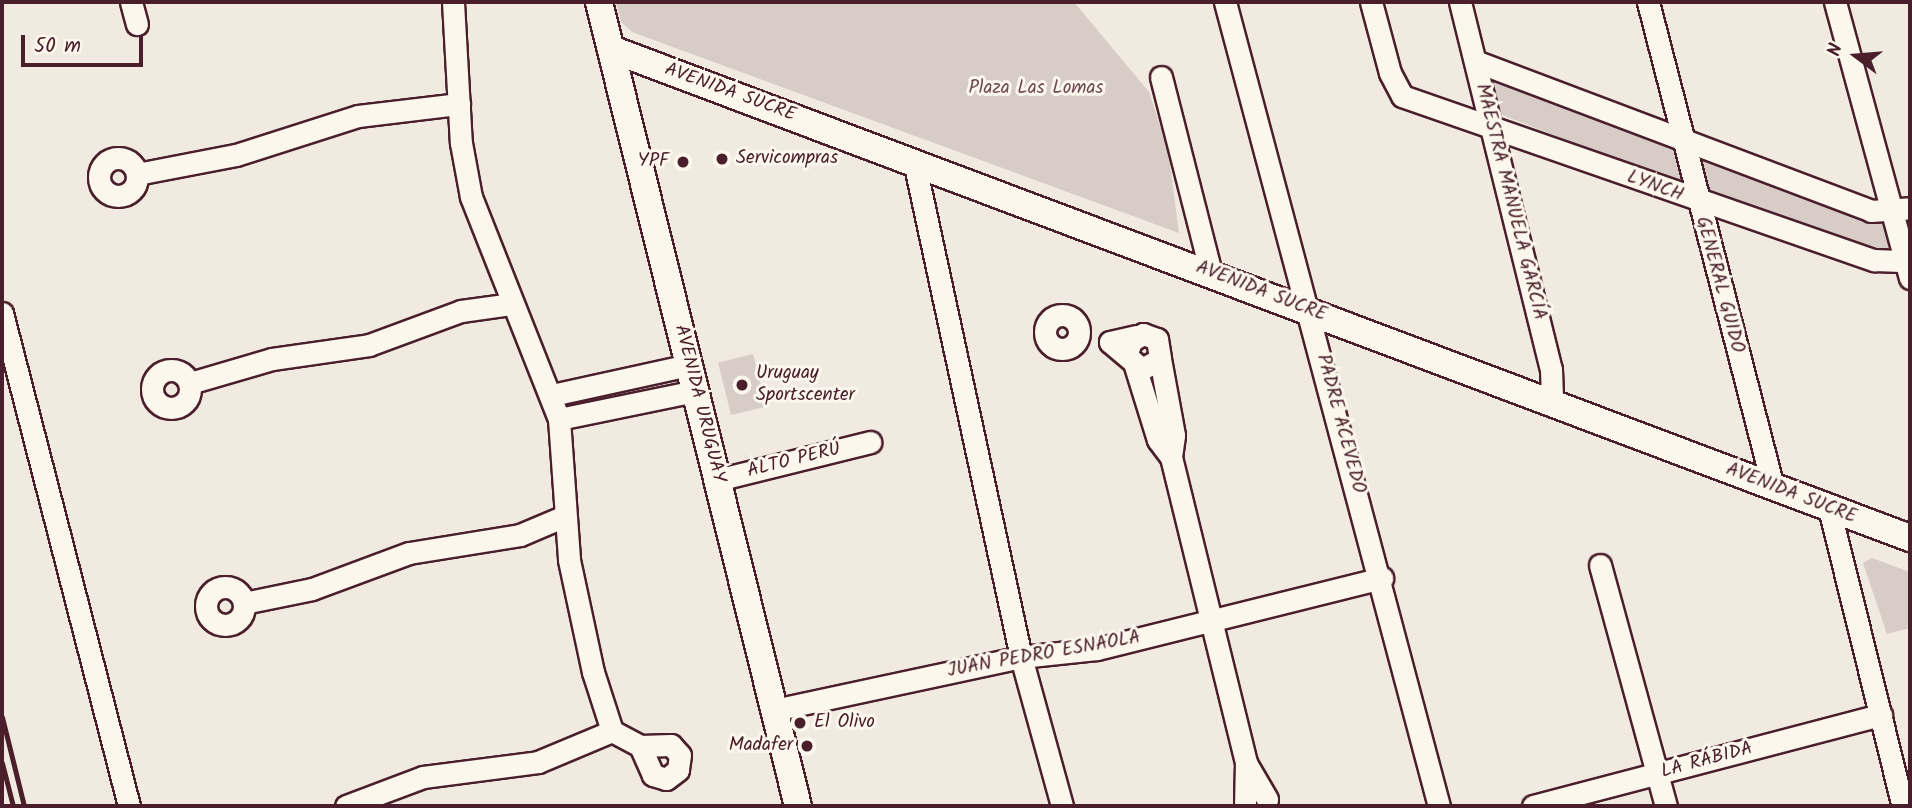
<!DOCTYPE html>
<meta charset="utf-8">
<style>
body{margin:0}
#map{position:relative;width:1912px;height:808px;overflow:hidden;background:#f0eae0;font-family:Kalam,sans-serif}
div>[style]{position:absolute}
.green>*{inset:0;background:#d8ccc6;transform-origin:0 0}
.roads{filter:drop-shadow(2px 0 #4a1f2b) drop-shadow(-2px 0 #4a1f2b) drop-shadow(0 2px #4a1f2b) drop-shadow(0 -2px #4a1f2b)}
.minor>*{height:21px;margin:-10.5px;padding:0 10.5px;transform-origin:10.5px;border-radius:10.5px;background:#fbf7ec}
.minor>.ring{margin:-10.5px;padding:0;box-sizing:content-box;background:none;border:21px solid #fbf7ec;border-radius:50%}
.major>*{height:26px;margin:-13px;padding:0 13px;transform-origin:13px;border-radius:13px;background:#fbf7ec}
.rail>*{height:5px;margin:-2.5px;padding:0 2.5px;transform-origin:2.5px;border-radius:2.5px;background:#4a1f2b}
.dots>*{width:19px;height:19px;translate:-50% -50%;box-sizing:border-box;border:4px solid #fbf7ec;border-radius:50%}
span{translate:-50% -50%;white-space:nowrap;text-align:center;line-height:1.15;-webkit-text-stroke:6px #fbf7ec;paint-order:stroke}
.park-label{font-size:19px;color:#6e4a52}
.street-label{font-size:19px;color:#4a1f2b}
.poi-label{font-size:19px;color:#4a1f2b}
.left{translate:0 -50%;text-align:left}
.right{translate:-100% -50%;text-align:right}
.frame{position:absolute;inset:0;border:4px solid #4a1f2b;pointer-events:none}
.north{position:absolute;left:1821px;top:21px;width:70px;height:70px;-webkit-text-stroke:5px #fbf7ec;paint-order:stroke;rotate:286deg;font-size:19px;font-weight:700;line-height:28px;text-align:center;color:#4a1f2b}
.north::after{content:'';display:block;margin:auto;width:24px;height:32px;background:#4a1f2b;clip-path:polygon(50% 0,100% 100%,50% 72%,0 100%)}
.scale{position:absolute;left:21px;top:35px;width:122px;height:32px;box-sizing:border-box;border:4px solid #4a1f2b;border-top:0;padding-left:9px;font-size:21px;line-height:24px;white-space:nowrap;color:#4a1f2b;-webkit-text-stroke:5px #fbf7ec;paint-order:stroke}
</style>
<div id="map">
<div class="green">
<div style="clip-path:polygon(616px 2px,1074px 2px,1149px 92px,1168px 150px,1179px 233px,632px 32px,621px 22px)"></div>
<div style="clip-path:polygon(1484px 74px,1893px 225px,1910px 219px,1910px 248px,1894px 253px,1705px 193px,1497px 113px)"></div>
<div style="left:753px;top:354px;width:54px;height:36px;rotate:76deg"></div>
<div style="clip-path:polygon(1872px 558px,1910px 572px,1910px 628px,1887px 634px,1863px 563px)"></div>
</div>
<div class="roads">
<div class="minor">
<div style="left:131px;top:2px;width:23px;rotate:75deg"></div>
<div style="left:453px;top:2px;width:141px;rotate:86.8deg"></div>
<div style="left:461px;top:143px;width:55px;rotate:79.5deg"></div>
<div style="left:471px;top:197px;width:239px;rotate:68.4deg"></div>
<div style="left:559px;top:419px;width:141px;rotate:85.9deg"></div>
<div style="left:569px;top:560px;width:115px;rotate:77.9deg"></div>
<div style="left:593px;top:672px;width:62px;rotate:72.1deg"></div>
<div style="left:612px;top:731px;width:32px;rotate:28deg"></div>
<div style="left:640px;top:746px;width:31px;rotate:-2deg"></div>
<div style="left:671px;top:745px;width:13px;rotate:48deg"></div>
<div style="left:680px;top:755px;width:15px;rotate:98deg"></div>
<div style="left:678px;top:770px;width:15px;rotate:143deg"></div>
<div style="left:666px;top:779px;width:14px;rotate:-163deg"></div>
<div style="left:653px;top:775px;width:32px;rotate:-114deg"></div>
<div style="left:1225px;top:2px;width:832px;rotate:75.1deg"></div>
<div style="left:1371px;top:2px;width:73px;rotate:75deg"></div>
<div style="left:1390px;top:73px;width:26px;rotate:62deg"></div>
<div style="left:1402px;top:96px;width:500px;rotate:19.2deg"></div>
<div style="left:1874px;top:260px;width:36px;rotate:2deg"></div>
<div style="left:1460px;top:2px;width:378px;rotate:76.1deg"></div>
<div style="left:1551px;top:369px;width:34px;rotate:88deg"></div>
<div style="left:1648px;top:2px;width:501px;rotate:75.55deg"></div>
<div style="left:1835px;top:2px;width:286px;rotate:74.8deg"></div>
<div style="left:1475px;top:61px;width:423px;rotate:20.7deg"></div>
<div style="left:1871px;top:211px;width:39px;rotate:-4deg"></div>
<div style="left:1161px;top:77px;width:202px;rotate:75.7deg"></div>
<div class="ring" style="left:99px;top:158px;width:17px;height:17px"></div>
<div style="left:914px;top:161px;width:507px;rotate:77.83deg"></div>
<div style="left:1021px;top:657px;width:155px;rotate:74.6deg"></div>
<div style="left:137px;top:174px;width:101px;rotate:-10.9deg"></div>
<div style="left:236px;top:155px;width:128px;rotate:-17.7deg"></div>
<div style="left:358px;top:116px;width:102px;rotate:-6.8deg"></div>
<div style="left:2px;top:313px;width:509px;rotate:75.55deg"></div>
<div class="ring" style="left:1045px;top:315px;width:13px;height:13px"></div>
<div style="left:1127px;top:354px;width:14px;rotate:-73deg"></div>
<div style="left:1131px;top:341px;width:14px;rotate:-30deg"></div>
<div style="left:1143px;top:334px;width:15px;rotate:20deg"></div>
<div style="left:1157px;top:339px;width:20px;rotate:81deg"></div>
<div style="left:1160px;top:359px;width:21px;rotate:151deg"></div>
<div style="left:1142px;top:369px;width:42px;rotate:-139.8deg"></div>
<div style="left:1110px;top:342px;width:27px;rotate:-13deg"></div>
<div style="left:1135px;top:366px;width:77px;rotate:72.7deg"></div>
<div style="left:1158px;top:440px;width:21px;rotate:53deg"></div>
<div style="left:1171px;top:457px;width:22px;rotate:-82deg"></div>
<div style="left:1174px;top:435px;width:77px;rotate:-100.4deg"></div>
<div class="ring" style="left:152px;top:370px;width:17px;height:17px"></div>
<div style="left:190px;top:383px;width:85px;rotate:-16.3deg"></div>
<div style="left:272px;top:359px;width:98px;rotate:-8.2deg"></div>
<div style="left:369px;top:345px;width:98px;rotate:-20.3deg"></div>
<div style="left:461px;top:311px;width:50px;rotate:-8deg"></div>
<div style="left:552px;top:395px;width:140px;rotate:-12.4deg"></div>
<div style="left:559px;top:419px;width:139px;rotate:-11.6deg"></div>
<div style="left:1171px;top:457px;width:315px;rotate:76.2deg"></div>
<div style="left:717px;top:480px;width:158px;rotate:-13.9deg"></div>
<div style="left:1829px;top:508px;width:307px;rotate:76.1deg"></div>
<div style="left:1600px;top:565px;width:250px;rotate:74.7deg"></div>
<div class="ring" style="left:206px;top:587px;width:17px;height:17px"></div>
<div style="left:244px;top:603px;width:69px;rotate:-11.6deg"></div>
<div style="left:312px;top:589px;width:103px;rotate:-20.4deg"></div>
<div style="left:409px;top:553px;width:112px;rotate:-9.2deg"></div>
<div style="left:520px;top:535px;width:49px;rotate:-22.9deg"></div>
<div style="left:774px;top:710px;width:253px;rotate:-12.1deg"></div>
<div style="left:1021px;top:657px;width:76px;rotate:-6deg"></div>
<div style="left:1097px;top:649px;width:294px;rotate:-14deg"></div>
<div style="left:346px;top:806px;width:82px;rotate:-20.6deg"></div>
<div style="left:423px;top:777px;width:116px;rotate:-7.4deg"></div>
<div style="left:538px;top:762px;width:80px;rotate:-22.7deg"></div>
<div style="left:1245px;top:806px;width:43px;rotate:-88.7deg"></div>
<div style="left:1246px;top:763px;width:42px;rotate:59.7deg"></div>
<div style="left:1533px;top:806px;width:360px;rotate:-14.7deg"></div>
</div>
<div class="major">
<div style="left:599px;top:2px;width:828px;rotate:76.1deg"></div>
<div style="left:611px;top:49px;width:1388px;rotate:20.63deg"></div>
</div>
</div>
<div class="rail">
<div style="left:2px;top:717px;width:92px;rotate:76.1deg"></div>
<div style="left:2px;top:763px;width:44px;rotate:75.7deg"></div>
</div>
<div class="dots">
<div style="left:722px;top:159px;background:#4a1f2b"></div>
<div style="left:683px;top:162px;background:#4a1f2b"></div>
<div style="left:742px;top:385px;background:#4a1f2b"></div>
<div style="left:800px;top:723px;background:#4a1f2b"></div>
<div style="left:807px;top:746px;background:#4a1f2b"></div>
</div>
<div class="park-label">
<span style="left:1036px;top:89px">Plaza Las Lomas</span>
</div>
<div class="street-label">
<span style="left:730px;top:93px;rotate:20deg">AVENIDA SUCRE</span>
<span style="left:1655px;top:187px;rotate:20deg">LYNCH</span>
<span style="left:1510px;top:202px;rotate:76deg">MAESTRA MANUELA GARCÍA</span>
<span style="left:1719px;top:285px;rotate:75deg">GENERAL GUIDO</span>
<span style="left:1261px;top:292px;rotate:21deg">AVENIDA SUCRE</span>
<span style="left:699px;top:404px;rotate:76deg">AVENIDA URUGUAY</span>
<span style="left:1340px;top:424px;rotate:75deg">PADRE ACEVEDO</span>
<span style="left:794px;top:461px;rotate:-14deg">ALTO PERÚ</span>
<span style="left:1791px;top:494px;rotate:21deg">AVENIDA SUCRE</span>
<span style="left:1044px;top:655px;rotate:-10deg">JUAN PEDRO ESNAOLA</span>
<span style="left:1707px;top:761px;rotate:-15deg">LA RÁBIDA</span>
</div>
<div class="poi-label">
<span class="left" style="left:736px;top:159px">Servicompras</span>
<span class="right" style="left:669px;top:162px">YPF</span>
<span class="left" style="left:756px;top:385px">Uruguay<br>Sportscenter</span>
<span class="left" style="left:814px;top:723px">El Olivo</span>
<span class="right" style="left:793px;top:746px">Madafer</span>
</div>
<div class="frame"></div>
<div class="north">N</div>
<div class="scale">50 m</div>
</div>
